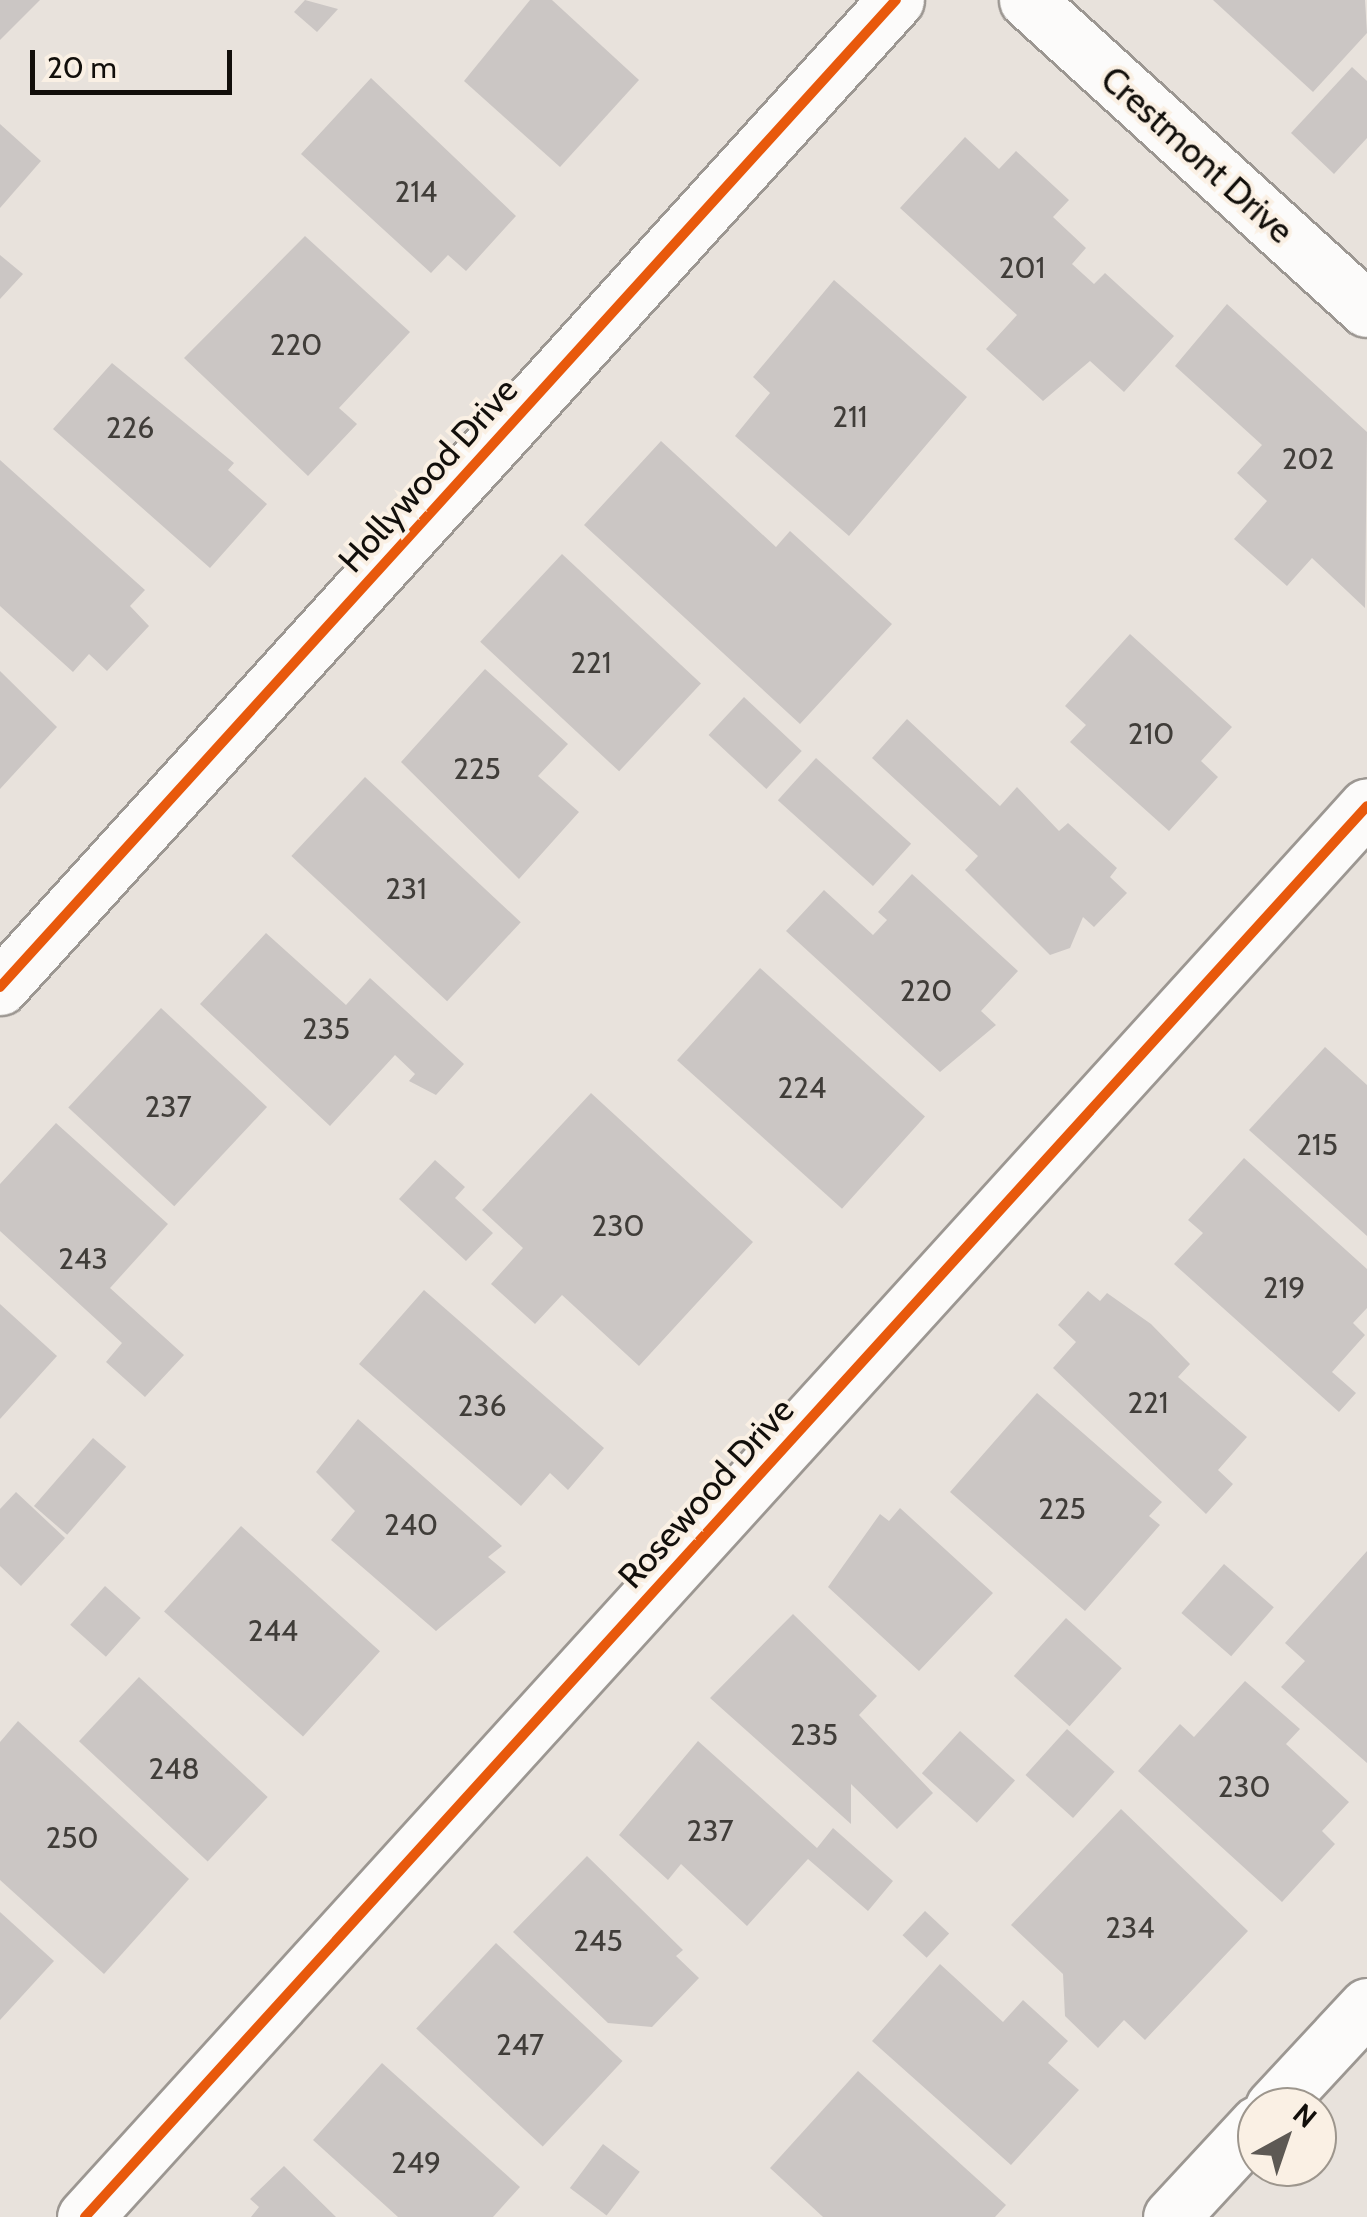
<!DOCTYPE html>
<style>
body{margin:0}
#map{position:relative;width:1367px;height:2217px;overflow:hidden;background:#e8e2dc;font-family:Cabin,sans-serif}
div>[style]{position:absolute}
.building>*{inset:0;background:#cbc6c4;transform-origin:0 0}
.roads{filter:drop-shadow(2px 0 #9c9792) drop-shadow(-2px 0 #9c9792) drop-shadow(0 2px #9c9792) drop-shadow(0 -2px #9c9792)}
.street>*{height:55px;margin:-27.5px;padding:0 27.5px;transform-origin:27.5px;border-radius:27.5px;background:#fcfbfa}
.cycleway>*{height:10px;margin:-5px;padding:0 5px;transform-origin:5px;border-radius:5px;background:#e8590c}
span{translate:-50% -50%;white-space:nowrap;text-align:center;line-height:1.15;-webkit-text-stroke:8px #faf0e4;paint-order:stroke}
.number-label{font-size:30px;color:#403d39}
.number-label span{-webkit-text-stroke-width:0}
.street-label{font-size:35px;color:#120f0b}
.north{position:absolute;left:1237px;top:2087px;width:100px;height:100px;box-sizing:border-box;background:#faf0e4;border:2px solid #9d968d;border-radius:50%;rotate:40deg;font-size:28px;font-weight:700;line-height:40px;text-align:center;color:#120f0b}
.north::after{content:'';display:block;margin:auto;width:35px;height:45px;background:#5d5954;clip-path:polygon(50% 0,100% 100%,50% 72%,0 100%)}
.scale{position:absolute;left:30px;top:50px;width:202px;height:45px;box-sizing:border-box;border:5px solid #120f0b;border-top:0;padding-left:12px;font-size:30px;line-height:35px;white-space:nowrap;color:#120f0b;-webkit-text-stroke:8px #faf0e4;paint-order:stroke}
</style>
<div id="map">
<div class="building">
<div style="clip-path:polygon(0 0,40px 0,0 40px)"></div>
<div style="clip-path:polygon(305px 0,338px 9px,317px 32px,294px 12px)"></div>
<div style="clip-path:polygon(530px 0,552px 0,639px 80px,560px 167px,464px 81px)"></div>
<div style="clip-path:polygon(1213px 0,1365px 0,1367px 33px,1313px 92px)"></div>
<div style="clip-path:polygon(1352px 67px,1367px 81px,1367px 138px,1334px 174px,1291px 133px)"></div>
<div style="clip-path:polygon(371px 78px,516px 216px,466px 271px,448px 255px,431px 273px,301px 154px)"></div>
<div style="clip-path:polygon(0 124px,41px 161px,0 208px)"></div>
<div style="clip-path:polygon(965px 137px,999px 169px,1016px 151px,1069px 200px,1053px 217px,1086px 248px,1072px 264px,1094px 284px,1105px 273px,1174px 336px,1124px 392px,1090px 361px,1043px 401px,986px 349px,1017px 315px,900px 208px)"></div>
<div style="clip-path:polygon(305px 236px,410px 332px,339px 408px,357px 424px,308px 476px,184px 358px)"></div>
<div style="clip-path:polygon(0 255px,23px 274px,0 299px)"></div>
<div style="clip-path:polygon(834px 280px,967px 397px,849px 536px,735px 436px,770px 393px,753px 377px)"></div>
<div style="clip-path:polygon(1227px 304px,1367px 432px,1365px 608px,1312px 558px,1287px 586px,1234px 539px,1267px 501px,1237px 473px,1262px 445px,1175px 366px)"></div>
<div style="clip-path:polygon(112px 363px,234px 463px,228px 470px,267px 504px,210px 568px,53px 429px)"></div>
<div style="clip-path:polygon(661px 441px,776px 547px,790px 531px,892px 624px,800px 724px,584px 525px)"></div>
<div style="clip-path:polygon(0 460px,145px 590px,130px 606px,149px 626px,107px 671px,89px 654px,73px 672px,0 606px)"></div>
<div style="left:562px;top:554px;width:190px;height:120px;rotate:43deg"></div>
<div style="clip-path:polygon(1130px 634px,1232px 727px,1201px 761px,1218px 777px,1169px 831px,1070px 742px,1086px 725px,1065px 706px)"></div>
<div style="clip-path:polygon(485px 669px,568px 744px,538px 776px,579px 812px,519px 879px,401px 762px)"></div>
<div style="clip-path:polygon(0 671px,57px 727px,0 789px)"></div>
<div style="left:744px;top:697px;width:79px;height:52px;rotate:43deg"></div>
<div style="clip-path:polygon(907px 719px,1000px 806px,1017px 787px,1059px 831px,1068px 823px,1117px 868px,1110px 877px,1127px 893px,1094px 927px,1083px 917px,1070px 948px,1050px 955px,965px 870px,978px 856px,872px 758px)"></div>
<div style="left:816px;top:758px;width:128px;height:57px;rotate:42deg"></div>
<div style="left:365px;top:777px;width:213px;height:108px;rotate:43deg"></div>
<div style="clip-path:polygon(912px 874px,1018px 971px,981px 1011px,996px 1025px,940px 1072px,786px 931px,824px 890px,873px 935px,887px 920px,878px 912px)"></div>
<div style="clip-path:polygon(266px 933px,346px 1005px,370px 978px,464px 1064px,436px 1095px,409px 1081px,415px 1074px,395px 1055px,330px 1126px,200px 1004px)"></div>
<div style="left:760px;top:968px;width:222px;height:124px;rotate:42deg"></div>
<div style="left:161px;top:1008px;width:145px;height:136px;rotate:43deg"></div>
<div style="clip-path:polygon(1325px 1047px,1367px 1085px,1367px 1236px,1249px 1130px)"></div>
<div style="clip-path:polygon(591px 1093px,753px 1242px,639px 1366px,562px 1295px,535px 1324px,491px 1284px,523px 1248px,482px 1210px)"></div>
<div style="clip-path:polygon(56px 1123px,168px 1224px,110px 1288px,184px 1355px,145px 1397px,106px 1362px,122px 1343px,0 1231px,0 1184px)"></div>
<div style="clip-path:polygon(1244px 1158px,1367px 1269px,1367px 1308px,1353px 1323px,1365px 1335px,1332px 1372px,1356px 1393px,1339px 1412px,1174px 1264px,1203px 1233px,1188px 1220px)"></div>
<div style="clip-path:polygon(435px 1160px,465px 1187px,455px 1198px,493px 1233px,466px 1261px,399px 1199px)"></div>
<div style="clip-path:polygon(424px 1290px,604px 1448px,568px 1490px,550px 1473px,521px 1506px,359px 1364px)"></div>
<div style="clip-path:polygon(1088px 1291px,1100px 1301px,1107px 1293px,1151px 1324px,1190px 1364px,1178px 1377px,1247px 1437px,1218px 1470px,1233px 1484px,1206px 1514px,1053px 1368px,1076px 1342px,1058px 1325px)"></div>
<div style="clip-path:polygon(0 1304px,57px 1356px,0 1419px)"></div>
<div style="clip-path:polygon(1037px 1393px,1162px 1502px,1149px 1516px,1160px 1525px,1085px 1611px,950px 1492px)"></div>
<div style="clip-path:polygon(358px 1419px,502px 1546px,488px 1557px,506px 1572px,436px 1631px,331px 1540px,355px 1511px,316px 1472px)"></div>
<div style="left:93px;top:1438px;width:44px;height:90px;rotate:41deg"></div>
<div style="clip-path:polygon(16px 1492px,65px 1538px,21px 1586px,0 1566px,0 1509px)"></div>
<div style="clip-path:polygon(900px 1508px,993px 1593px,919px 1671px,828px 1587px,880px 1514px,889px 1521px)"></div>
<div style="left:241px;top:1526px;width:187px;height:115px;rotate:42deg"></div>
<div style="clip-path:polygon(1367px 1551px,1367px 1763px,1281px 1687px,1305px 1661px,1285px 1643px)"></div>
<div style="left:1224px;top:1564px;width:66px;height:65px;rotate:41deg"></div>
<div style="left:105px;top:1586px;width:48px;height:52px;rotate:42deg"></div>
<div style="clip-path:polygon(793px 1614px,877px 1696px,859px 1715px,933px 1793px,897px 1829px,851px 1784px,851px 1824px,710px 1698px)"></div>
<div style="left:1066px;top:1618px;width:75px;height:78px;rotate:42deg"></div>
<div style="left:139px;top:1677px;width:176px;height:88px;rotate:43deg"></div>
<div style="clip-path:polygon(1245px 1681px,1300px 1729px,1286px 1744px,1349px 1802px,1322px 1831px,1335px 1844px,1282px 1902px,1138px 1771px,1180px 1724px,1194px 1737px)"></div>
<div style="clip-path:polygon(18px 1721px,189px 1879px,104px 1974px,0 1880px,0 1742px)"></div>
<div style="left:1067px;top:1729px;width:64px;height:62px;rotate:42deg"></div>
<div style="left:960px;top:1731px;width:74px;height:57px;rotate:42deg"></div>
<div style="clip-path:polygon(698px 1741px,817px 1848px,833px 1828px,893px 1881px,868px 1911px,808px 1859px,747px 1926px,681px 1864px,668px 1880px,619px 1835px)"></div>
<div style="clip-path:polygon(1121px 1809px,1248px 1931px,1145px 2040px,1124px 2020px,1098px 2048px,1065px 2016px,1063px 1974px,1011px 1925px)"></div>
<div style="clip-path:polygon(587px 1856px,683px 1950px,676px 1956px,699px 1978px,652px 2027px,608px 2023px,513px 1932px)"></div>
<div style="left:925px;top:1911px;width:33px;height:33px;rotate:43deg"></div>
<div style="clip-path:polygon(0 1912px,54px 1961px,0 2020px)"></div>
<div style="left:496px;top:1943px;width:173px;height:117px;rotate:43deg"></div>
<div style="clip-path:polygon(940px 1964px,1003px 2022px,1023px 2000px,1068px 2041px,1048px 2063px,1079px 2090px,1011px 2165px,872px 2041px)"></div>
<div style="clip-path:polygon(382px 2063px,520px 2187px,493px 2217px,398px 2217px,313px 2140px)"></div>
<div style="clip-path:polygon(858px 2071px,1006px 2205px,995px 2217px,823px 2217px,770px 2168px)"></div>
<div style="left:603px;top:2144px;width:46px;height:55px;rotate:37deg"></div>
<div style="clip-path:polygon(284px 2166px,336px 2217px,251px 2217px,259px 2207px,250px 2199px)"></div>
</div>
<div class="roads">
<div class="street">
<div style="left:1027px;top:0;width:459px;rotate:42.3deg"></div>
<div style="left:0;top:987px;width:1333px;rotate:-47.77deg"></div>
<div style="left:1273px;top:2107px;width:138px;rotate:-47.1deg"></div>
<div style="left:85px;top:2217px;width:1906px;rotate:-47.74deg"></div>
<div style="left:1171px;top:2217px;width:127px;rotate:-47.2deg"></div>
</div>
</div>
<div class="cycleway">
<div style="left:0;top:987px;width:1333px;rotate:-47.77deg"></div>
<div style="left:85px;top:2217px;width:1906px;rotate:-47.74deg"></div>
</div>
<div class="number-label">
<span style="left:416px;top:192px">214</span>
<span style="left:1022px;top:268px">201</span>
<span style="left:296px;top:345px">220</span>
<span style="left:850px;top:417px">211</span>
<span style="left:130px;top:428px">226</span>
<span style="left:1308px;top:459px">202</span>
<span style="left:591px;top:663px">221</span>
<span style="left:1151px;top:734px">210</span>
<span style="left:477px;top:769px">225</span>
<span style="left:406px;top:889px">231</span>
<span style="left:926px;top:991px">220</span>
<span style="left:326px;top:1029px">235</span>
<span style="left:802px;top:1088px">224</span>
<span style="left:168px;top:1107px">237</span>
<span style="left:1317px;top:1145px">215</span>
<span style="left:618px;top:1226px">230</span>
<span style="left:83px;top:1259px">243</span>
<span style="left:1284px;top:1288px">219</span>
<span style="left:1148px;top:1403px">221</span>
<span style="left:482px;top:1406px">236</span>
<span style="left:1062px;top:1509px">225</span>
<span style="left:411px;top:1525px">240</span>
<span style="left:273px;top:1631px">244</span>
<span style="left:814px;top:1735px">235</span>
<span style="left:174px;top:1769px">248</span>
<span style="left:1244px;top:1787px">230</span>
<span style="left:710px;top:1831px">237</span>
<span style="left:72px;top:1838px">250</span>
<span style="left:1130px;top:1928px">234</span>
<span style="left:598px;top:1941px">245</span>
<span style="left:520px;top:2045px">247</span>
<span style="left:416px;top:2163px">249</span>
</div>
<div class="street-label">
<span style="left:1197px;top:155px;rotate:42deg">Crestmont Drive</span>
<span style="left:428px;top:475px;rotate:-48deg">Hollywood Drive</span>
<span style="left:706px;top:1493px;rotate:-48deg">Rosewood Drive</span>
</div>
<div class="north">N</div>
<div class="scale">20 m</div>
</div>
